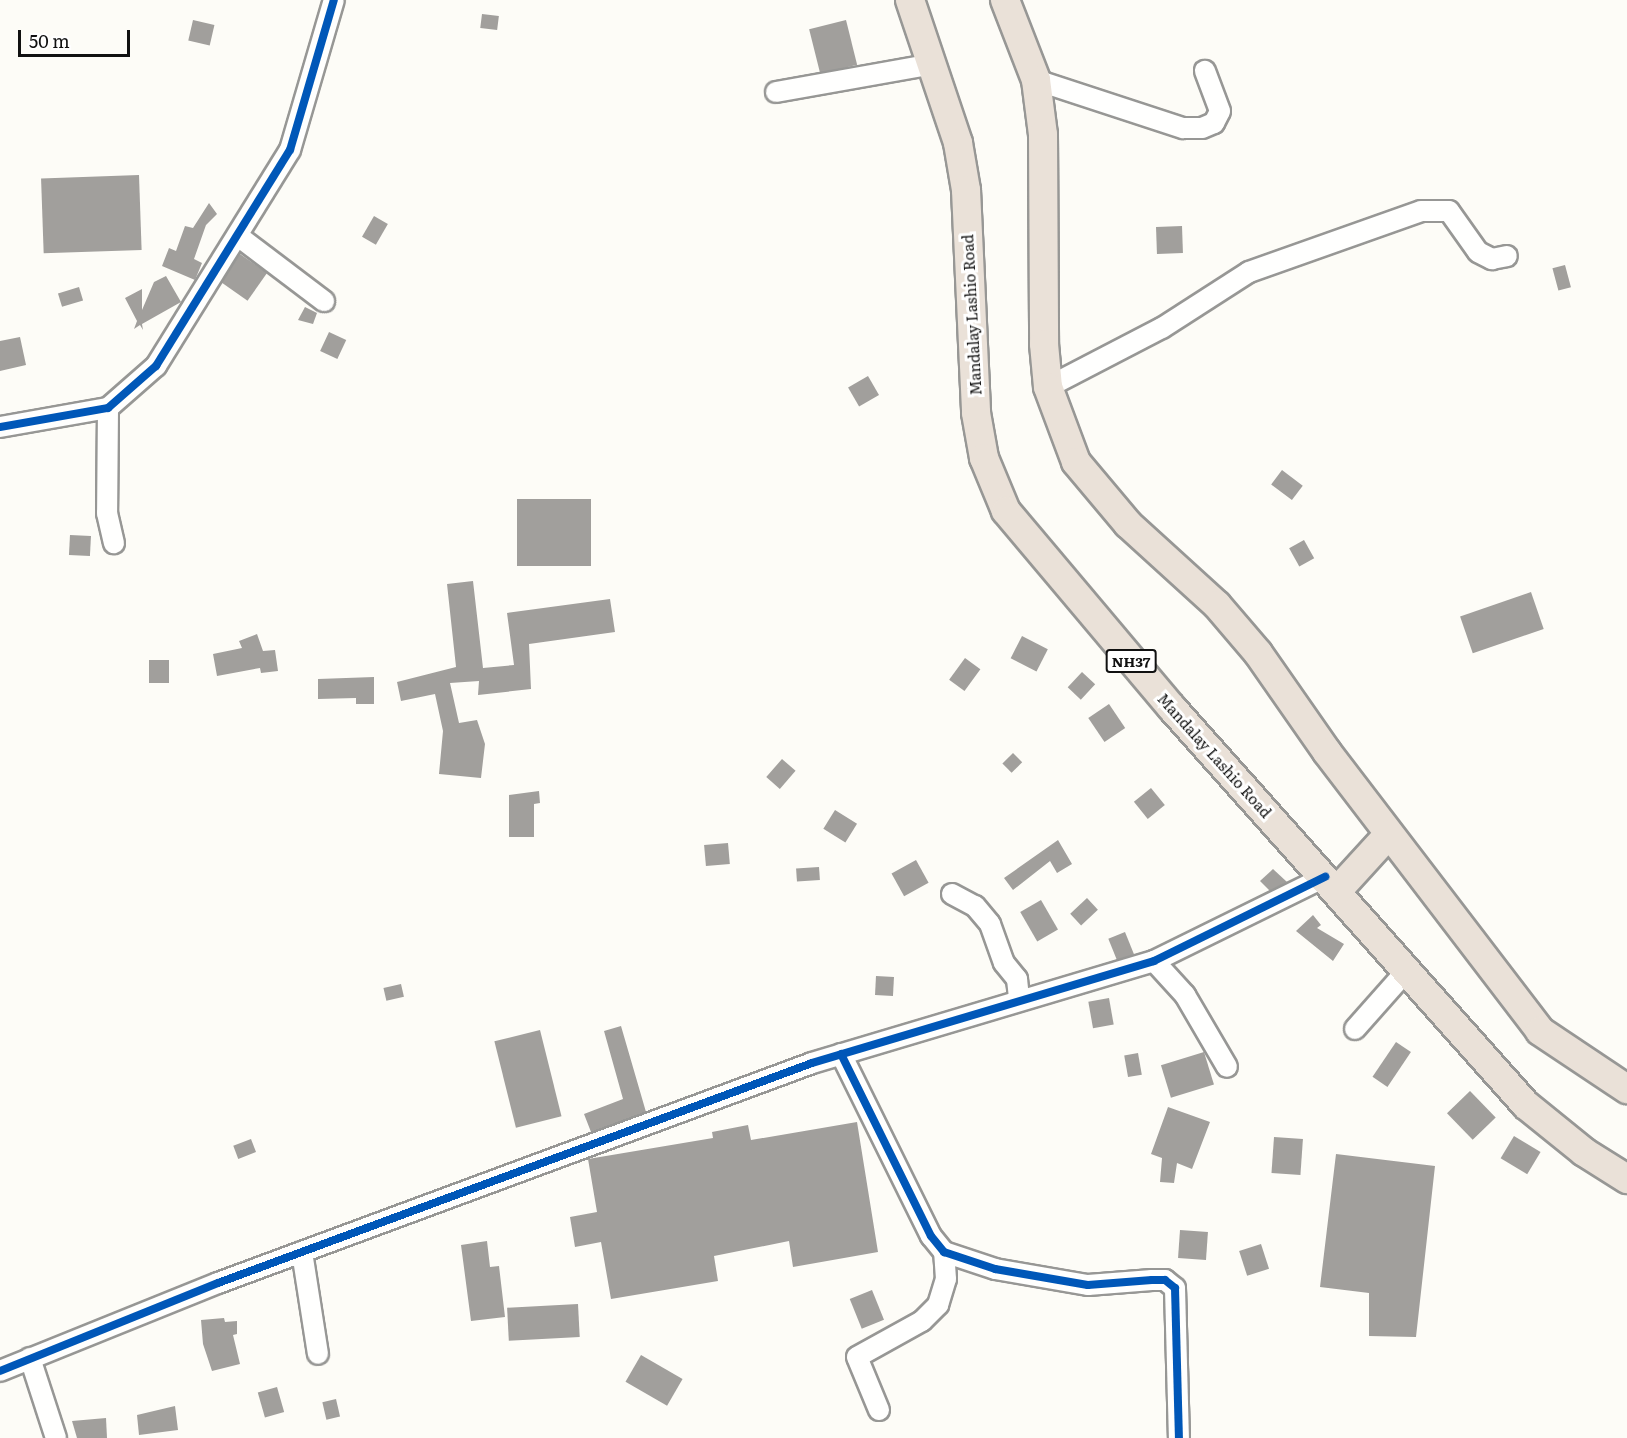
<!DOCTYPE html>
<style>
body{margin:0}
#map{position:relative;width:1627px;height:1438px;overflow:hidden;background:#fdfcf7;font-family:Literata,serif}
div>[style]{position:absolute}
.building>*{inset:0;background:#a19f9c;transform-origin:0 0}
.roads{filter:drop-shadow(2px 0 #979795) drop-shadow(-2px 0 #979795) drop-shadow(0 2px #979795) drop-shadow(0 -2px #979795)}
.minor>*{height:20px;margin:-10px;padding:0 10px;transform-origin:10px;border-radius:10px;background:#fffffe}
.highway>*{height:28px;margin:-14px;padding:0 14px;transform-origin:14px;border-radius:14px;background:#eae1d8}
.cycleway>*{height:8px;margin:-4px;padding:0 4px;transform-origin:4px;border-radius:4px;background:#0057b8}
span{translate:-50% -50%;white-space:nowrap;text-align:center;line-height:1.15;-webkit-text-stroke:6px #fff;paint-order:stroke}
.shield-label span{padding:2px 4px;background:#fff;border:2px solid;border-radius:4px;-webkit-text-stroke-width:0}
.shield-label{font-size:14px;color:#111;font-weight:700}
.street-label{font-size:15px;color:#111}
.scale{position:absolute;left:18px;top:30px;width:112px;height:27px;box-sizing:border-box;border:3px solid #111;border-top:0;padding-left:8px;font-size:18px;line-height:21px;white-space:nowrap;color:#111;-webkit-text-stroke:4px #fff;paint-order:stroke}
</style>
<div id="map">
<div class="building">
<div style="left:482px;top:14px;width:17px;height:14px;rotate:7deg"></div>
<div style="left:193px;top:20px;width:22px;height:21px;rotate:13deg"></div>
<div style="left:846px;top:20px;width:46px;height:38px;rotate:76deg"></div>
<div style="left:139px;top:175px;width:75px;height:98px;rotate:88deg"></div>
<div style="clip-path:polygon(209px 203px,217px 214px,206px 225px,194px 259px,202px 263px,195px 280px,162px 266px,169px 248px,176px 251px,185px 226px,193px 228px)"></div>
<div style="left:374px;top:216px;width:16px;height:24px;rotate:30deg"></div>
<div style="left:1182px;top:226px;width:27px;height:26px;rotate:88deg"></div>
<div style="left:240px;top:254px;width:33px;height:34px;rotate:35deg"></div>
<div style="left:1565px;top:265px;width:23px;height:13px;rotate:75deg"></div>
<div style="clip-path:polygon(166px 276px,181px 302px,142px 324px,143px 330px,140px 325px,134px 329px,137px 321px,125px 298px,142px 289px,142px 310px,154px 282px)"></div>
<div style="left:79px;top:287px;width:14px;height:22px;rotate:73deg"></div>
<div style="clip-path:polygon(305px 307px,317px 313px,313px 324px,298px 320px)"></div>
<div style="left:329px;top:332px;width:19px;height:21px;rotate:25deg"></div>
<div style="clip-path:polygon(20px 337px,26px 365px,0 371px,0 341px)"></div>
<div style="left:868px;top:376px;width:22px;height:23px;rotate:60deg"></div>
<div style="left:1282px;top:470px;width:26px;height:18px;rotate:37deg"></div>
<div style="left:517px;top:499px;width:74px;height:67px"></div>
<div style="left:70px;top:535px;width:21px;height:20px;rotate:3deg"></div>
<div style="left:1304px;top:540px;width:21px;height:17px;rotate:61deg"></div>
<div style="clip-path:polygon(473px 581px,483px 668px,514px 665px,507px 613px,610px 599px,615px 632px,529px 644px,531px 689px,478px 695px,479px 681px,450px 683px,459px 723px,477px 720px,485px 744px,481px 778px,439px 774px,443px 731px,435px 694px,401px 701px,397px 682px,456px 667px,447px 584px)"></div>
<div style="left:1531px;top:592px;width:39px;height:75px;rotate:71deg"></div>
<div style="clip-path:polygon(257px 634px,263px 651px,275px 650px,278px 671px,261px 673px,260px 668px,217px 676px,213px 654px,242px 648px,239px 641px)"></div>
<div style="left:1022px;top:636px;width:29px;height:25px;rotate:27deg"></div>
<div style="left:965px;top:658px;width:19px;height:27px;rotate:36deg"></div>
<div style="left:169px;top:660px;width:23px;height:20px;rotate:90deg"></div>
<div style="left:1082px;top:672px;width:18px;height:21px;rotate:43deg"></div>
<div style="clip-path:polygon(374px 677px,374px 704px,356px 704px,356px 698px,318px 699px,318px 679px)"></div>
<div style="left:1109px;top:704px;width:29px;height:25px;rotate:56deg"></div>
<div style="left:1013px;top:753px;width:13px;height:15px;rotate:45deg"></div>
<div style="left:782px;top:759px;width:18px;height:24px;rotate:41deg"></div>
<div style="left:1151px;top:788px;width:22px;height:22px;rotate:51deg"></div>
<div style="clip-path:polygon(539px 791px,540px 803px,534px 804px,534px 837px,509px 837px,509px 795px)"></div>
<div style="left:835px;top:810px;width:26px;height:22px;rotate:32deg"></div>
<div style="clip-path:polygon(1058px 840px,1072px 864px,1057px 873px,1050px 861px,1013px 890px,1004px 878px)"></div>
<div style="left:728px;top:843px;width:21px;height:24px;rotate:85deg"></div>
<div style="left:916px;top:860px;width:26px;height:28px;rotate:61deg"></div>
<div style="left:819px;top:867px;width:13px;height:23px;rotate:86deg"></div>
<div style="clip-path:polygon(1273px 869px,1287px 882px,1270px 891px,1260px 881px)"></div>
<div style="left:1087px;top:898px;width:16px;height:23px;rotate:47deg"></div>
<div style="left:1041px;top:900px;width:34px;height:24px;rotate:60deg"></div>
<div style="clip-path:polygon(1313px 915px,1321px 925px,1317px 928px,1344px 944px,1333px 961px,1296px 931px)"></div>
<div style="left:1125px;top:932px;width:24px;height:18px;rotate:68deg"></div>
<div style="left:876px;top:976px;width:18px;height:19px;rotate:3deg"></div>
<div style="left:401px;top:984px;width:13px;height:18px;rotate:77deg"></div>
<div style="left:1109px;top:998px;width:27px;height:21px;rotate:80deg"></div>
<div style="clip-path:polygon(621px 1026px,646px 1112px,591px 1132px,584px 1114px,623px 1099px,604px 1031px)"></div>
<div style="left:540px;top:1030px;width:89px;height:47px;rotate:76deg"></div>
<div style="left:1396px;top:1042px;width:18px;height:42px;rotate:34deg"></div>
<div style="left:1204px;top:1052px;width:34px;height:45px;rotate:73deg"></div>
<div style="left:1138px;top:1053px;width:22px;height:14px;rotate:80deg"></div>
<div style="left:1470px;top:1091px;width:37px;height:32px;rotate:46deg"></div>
<div style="clip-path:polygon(1168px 1107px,1210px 1122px,1192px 1169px,1177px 1163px,1174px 1183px,1160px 1182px,1162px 1158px,1151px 1154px)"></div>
<div style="clip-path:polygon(857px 1122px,878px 1252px,793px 1267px,789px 1241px,714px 1256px,718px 1281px,611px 1299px,601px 1242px,575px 1247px,570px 1217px,597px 1212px,588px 1159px,713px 1138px,712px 1132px,748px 1125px,751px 1140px)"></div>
<div style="left:1514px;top:1136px;width:31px;height:26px;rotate:31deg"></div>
<div style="left:1274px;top:1137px;width:29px;height:36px;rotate:4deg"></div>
<div style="left:251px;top:1139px;width:14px;height:19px;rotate:69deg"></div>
<div style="clip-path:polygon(1336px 1154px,1435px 1166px,1416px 1337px,1369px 1336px,1369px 1293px,1320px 1287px)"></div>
<div style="left:1180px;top:1230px;width:28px;height:28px;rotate:4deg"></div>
<div style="clip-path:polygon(487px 1241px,490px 1267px,499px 1266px,505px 1317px,471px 1321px,461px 1245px)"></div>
<div style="left:1261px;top:1244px;width:26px;height:23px;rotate:72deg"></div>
<div style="left:872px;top:1290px;width:32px;height:24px;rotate:68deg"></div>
<div style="left:578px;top:1304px;width:33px;height:71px;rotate:87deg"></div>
<div style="clip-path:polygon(224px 1318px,225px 1322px,237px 1321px,237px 1334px,233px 1335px,240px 1364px,212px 1371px,203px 1344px,201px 1320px)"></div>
<div style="left:641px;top:1355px;width:48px;height:31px;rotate:30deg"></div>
<div style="left:277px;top:1387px;width:26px;height:20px;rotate:74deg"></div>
<div style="left:336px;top:1399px;width:18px;height:14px;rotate:77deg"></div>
<div style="clip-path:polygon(175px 1406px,178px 1430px,139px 1435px,137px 1415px)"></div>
<div style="clip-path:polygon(106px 1418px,107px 1438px,77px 1438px,72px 1421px)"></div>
</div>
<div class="roads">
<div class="minor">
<div style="left:1036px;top:80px;width:155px;rotate:18.1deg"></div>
<div style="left:1183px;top:128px;width:19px"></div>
<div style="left:1202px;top:128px;width:13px;rotate:-23deg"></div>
<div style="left:1214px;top:123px;width:13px;rotate:-63deg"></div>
<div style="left:1220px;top:111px;width:43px;rotate:-110.6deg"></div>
<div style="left:776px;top:92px;width:159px;rotate:-10.1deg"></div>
<div style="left:238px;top:236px;width:108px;rotate:37.1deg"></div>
<div style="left:1048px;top:387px;width:128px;rotate:-27.4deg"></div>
<div style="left:1162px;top:328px;width:103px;rotate:-32.8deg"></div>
<div style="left:1249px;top:272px;width:182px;rotate:-19.5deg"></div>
<div style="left:1421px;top:211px;width:28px"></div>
<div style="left:1449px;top:211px;width:50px;rotate:54.7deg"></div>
<div style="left:1478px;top:252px;width:16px;rotate:27deg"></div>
<div style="left:1492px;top:259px;width:15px;rotate:-11deg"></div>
<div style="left:108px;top:408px;width:105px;rotate:90.5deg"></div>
<div style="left:107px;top:513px;width:31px;rotate:77deg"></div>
<div style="left:0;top:427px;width:110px;rotate:-10deg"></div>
<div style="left:108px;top:408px;width:64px;rotate:-41.2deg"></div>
<div style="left:156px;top:366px;width:254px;rotate:-58.2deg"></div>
<div style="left:290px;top:150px;width:156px;rotate:-73.7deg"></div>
<div style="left:952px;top:894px;width:26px;rotate:28deg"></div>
<div style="left:975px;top:906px;width:23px;rotate:50deg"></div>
<div style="left:990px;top:924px;width:41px;rotate:70.3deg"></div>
<div style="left:1004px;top:963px;width:21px;rotate:51deg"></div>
<div style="left:1017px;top:979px;width:19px;rotate:84deg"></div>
<div style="left:1154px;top:961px;width:46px;rotate:47.6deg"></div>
<div style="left:1185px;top:995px;width:83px;rotate:59.7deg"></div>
<div style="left:1355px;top:1029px;width:80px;rotate:-48.5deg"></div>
<div style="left:841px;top:1054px;width:203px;rotate:63.7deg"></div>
<div style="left:931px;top:1236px;width:21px;rotate:51deg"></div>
<div style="left:944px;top:1252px;width:54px;rotate:18.4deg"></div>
<div style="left:995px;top:1269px;width:94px;rotate:9.8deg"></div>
<div style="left:1088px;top:1285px;width:64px;rotate:-4.5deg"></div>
<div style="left:1152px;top:1280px;width:13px"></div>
<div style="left:1165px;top:1280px;width:13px;rotate:39deg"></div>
<div style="left:1175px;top:1288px;width:150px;rotate:88.5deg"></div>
<div style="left:302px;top:1252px;width:103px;rotate:81.1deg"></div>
<div style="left:30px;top:1358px;width:84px;rotate:72deg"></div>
<div style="left:0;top:1371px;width:235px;rotate:-22deg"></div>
<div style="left:218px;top:1283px;width:633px;rotate:-20.32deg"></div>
<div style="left:812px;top:1063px;width:357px;rotate:-16.6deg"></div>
<div style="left:1154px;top:961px;width:191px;rotate:-26.2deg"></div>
<div style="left:879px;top:1410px;width:57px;rotate:-112.5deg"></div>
<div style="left:857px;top:1357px;width:74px;rotate:-29deg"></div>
<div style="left:922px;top:1321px;width:23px;rotate:-45deg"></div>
<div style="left:938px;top:1305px;width:27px;rotate:-73deg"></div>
<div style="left:946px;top:1279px;width:27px;rotate:-94deg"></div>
</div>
<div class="highway">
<div style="left:910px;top:0;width:151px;rotate:71.4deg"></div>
<div style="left:958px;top:143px;width:48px;rotate:80.3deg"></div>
<div style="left:966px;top:190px;width:223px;rotate:87.4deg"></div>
<div style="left:976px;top:413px;width:46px;rotate:79.9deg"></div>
<div style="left:984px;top:458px;width:57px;rotate:67.5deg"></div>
<div style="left:1006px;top:511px;width:258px;rotate:49.9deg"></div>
<div style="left:1172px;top:708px;width:532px;rotate:48.28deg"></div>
<div style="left:1526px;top:1105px;width:75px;rotate:39deg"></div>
<div style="left:1584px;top:1152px;width:51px;rotate:32.1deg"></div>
<div style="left:1005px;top:0;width:86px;rotate:68.8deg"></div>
<div style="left:1036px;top:80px;width:55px;rotate:82.7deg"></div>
<div style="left:1043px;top:135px;width:209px;rotate:89.7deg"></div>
<div style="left:1044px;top:344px;width:43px;rotate:84.7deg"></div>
<div style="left:1048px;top:387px;width:80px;rotate:69.5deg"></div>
<div style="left:1076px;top:462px;width:81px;rotate:50deg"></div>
<div style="left:1128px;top:524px;width:120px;rotate:42.3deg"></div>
<div style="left:1217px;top:605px;width:63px;rotate:49.5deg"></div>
<div style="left:1258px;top:653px;width:121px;rotate:55.1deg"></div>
<div style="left:1327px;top:752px;width:351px;rotate:52.6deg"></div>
<div style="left:1540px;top:1031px;width:105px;rotate:33.7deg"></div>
<div style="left:1337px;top:891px;width:77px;rotate:-47.6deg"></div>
</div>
</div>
<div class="cycleway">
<div style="left:0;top:427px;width:110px;rotate:-10deg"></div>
<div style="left:108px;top:408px;width:64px;rotate:-41.2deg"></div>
<div style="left:156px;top:366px;width:254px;rotate:-58.2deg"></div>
<div style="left:290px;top:150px;width:156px;rotate:-73.7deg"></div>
<div style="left:841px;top:1054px;width:203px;rotate:63.7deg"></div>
<div style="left:931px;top:1236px;width:21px;rotate:51deg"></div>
<div style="left:944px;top:1252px;width:54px;rotate:18.4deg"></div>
<div style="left:995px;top:1269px;width:94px;rotate:9.8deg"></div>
<div style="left:1088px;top:1285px;width:64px;rotate:-4.5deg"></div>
<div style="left:1152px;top:1280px;width:13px"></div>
<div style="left:1165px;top:1280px;width:13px;rotate:39deg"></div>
<div style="left:1175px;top:1288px;width:150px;rotate:88.5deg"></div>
<div style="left:0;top:1371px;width:235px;rotate:-22deg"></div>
<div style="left:218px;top:1283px;width:633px;rotate:-20.32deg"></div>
<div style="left:812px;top:1063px;width:357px;rotate:-16.6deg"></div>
<div style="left:1154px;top:961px;width:191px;rotate:-26.2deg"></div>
</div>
<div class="shield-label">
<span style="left:1131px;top:661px">NH37</span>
</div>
<div class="street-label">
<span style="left:971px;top:315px;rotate:-93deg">Mandalay Lashio Road</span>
<span style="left:1215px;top:755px;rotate:48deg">Mandalay Lashio Road</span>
</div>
<div class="scale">50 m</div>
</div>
